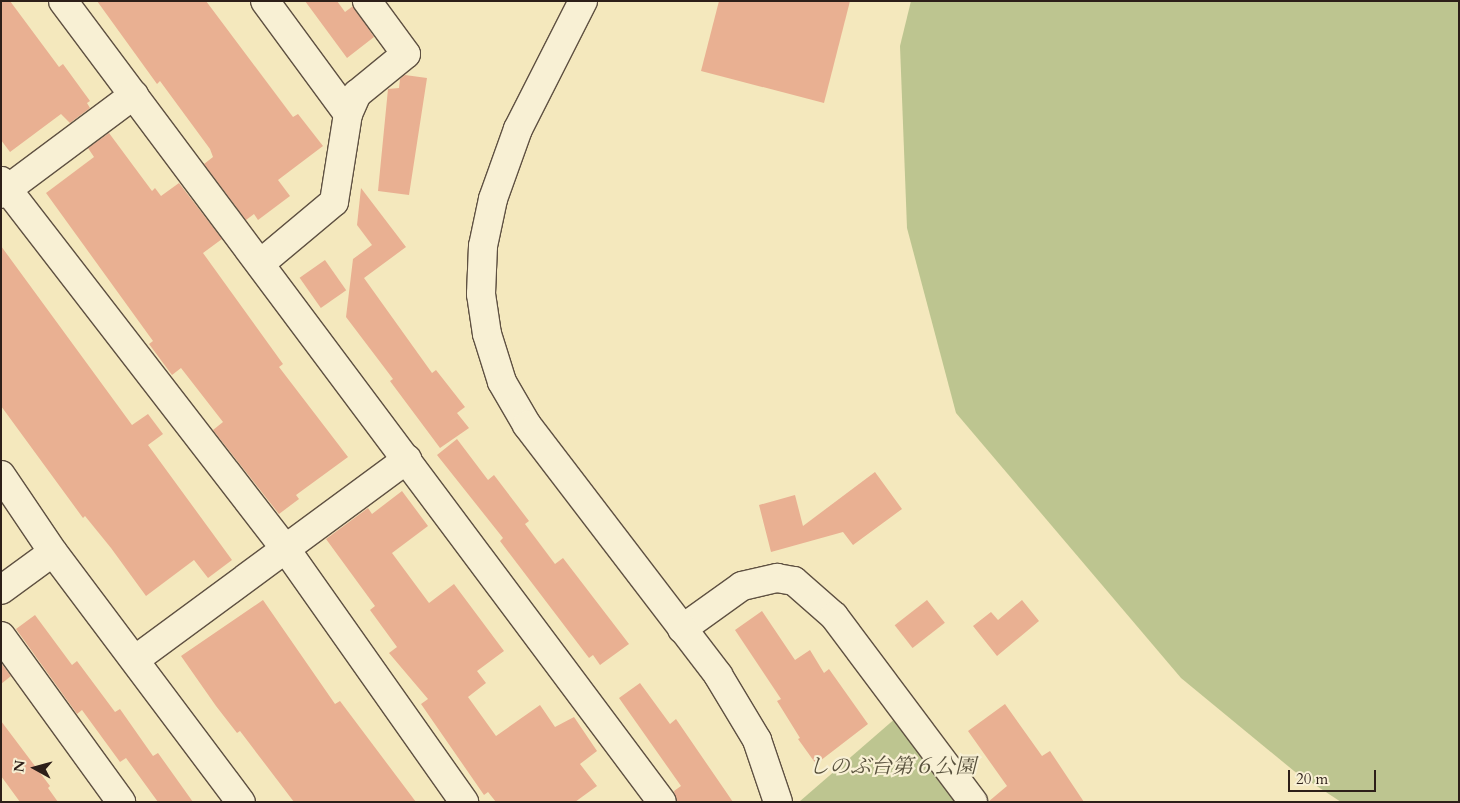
<!DOCTYPE html>
<meta charset="utf-8">
<style>
body{margin:0}
#map{position:relative;width:1460px;height:803px;overflow:hidden;background:#f4e8bd;font-family:Cardo,"Noto Serif JP",serif}
div>[style]{position:absolute}
.green>*{inset:0;background:#bdc590}
.building>*{inset:0;background:#e9b092;transform-origin:0 0}
.roads{filter:drop-shadow(1px 0 #5f5142) drop-shadow(-1px 0 #5f5142) drop-shadow(0 1px #5f5142) drop-shadow(0 -1px #5f5142)}
.minor>*{height:28px;margin:-14px;padding:0 14px;transform-origin:14px;border-radius:14px;background:#f8f0d4}
.tertiary>*{height:28px;margin:-14px;padding:0 14px;transform-origin:14px;border-radius:14px;background:#f8f0d4}
span{translate:-50% -50%;white-space:nowrap;text-align:center;line-height:1.15;-webkit-text-stroke:4.5px #f8f0d4;paint-order:stroke}
.park-label{font-size:21px;color:#58513d;font-style:italic}
.frame{position:absolute;inset:0;border:2px solid #2d1f19;pointer-events:none}
.north{position:absolute;left:10px;top:743px;width:50px;height:50px;-webkit-text-stroke:4px #f8f0d4;paint-order:stroke;rotate:277deg;font-size:14px;font-weight:700;line-height:20px;text-align:center;color:#2d1f19}
.north::after{content:'';display:block;margin:auto;width:18px;height:22px;background:#2d1f19;clip-path:polygon(50% 0,100% 100%,50% 72%,0 100%)}
.scale{position:absolute;left:1288px;top:770px;width:88px;height:22px;box-sizing:border-box;border:2px solid #2d1f19;border-top:0;padding-left:6px;font-size:15px;line-height:18px;white-space:nowrap;color:#2d1f19;-webkit-text-stroke:4px #f8f0d4;paint-order:stroke}
</style>
<div id="map">
<div class="green">
<div style="clip-path:polygon(911px 1px,1459px 1px,1459px 802px,1341px 802px,1294px 771px,1181px 678px,956px 413px,907px 228px,900px 46px)"></div>
<div style="clip-path:polygon(897px 717px,963px 802px,799px 802px)"></div>
</div>
<div class="building">
<div style="clip-path:polygon(1px 1px,10px 1px,59px 67px,63px 64px,90px 101px,87px 103px,90px 108px,70px 123px,61px 114px,10px 152px,1px 140px)"></div>
<div style="clip-path:polygon(97px 1px,206px 1px,293px 117px,298px 114px,323px 146px,278px 180px,290px 196px,258px 220px,254px 214px,246px 220px,204px 164px,213px 157px,210px 149px,160px 81px,157px 84px)"></div>
<div style="clip-path:polygon(305px 1px,337px 1px,345px 12px,353px 6px,374px 37px,347px 58px)"></div>
<div style="clip-path:polygon(719px 1px,850px 1px,824px 103px,701px 71px)"></div>
<div style="clip-path:polygon(405px 75px,427px 78px,409px 195px,378px 191px,388px 89px,399px 88px,400px 79px)"></div>
<div style="clip-path:polygon(109px 133px,152px 191px,155px 188px,161px 196px,179px 183px,222px 239px,203px 253px,283px 364px,279px 367px,348px 457px,296px 495px,299px 499px,279px 514px,213px 430px,223px 422px,181px 368px,172px 375px,149px 344px,153px 341px,46px 193px,94px 157px,88px 148px)"></div>
<div style="clip-path:polygon(361px 188px,406px 247px,364px 278px,432px 373px,436px 370px,465px 407px,457px 413px,469px 428px,440px 448px,390px 381px,393px 379px,346px 317px,353px 259px,372px 245px,357px 225px)"></div>
<div style="clip-path:polygon(1px 246px,132px 425px,148px 414px,163px 434px,148px 445px,232px 560px,208px 578px,194px 560px,146px 596px,111px 548px,85px 516px,83px 518px,1px 406px)"></div>
<div style="left:325px;top:260px;width:37px;height:31px;rotate:55deg"></div>
<div style="clip-path:polygon(457px 439px,488px 480px,494px 475px,529px 521px,525px 524px,555px 564px,563px 558px,629px 644px,600px 665px,593px 655px,589px 658px,500px 541px,503px 538px,437px 455px)"></div>
<div style="clip-path:polygon(875px 472px,902px 509px,853px 545px,843px 532px,771px 552px,759px 505px,795px 495px,803px 526px)"></div>
<div style="clip-path:polygon(402px 491px,428px 526px,392px 553px,429px 603px,454px 584px,504px 651px,477px 671px,486px 683px,468px 697px,496px 736px,540px 705px,555px 727px,574px 717px,597px 751px,580px 764px,597px 786px,575px 802px,496px 802px,488px 792px,484px 795px,421px 704px,428px 699px,389px 653px,397px 647px,370px 610px,375px 606px,326px 539px,368px 508px,372px 514px)"></div>
<div style="clip-path:polygon(263px 600px,335px 704px,340px 701px,416px 802px,294px 802px,240px 731px,237px 733px,216px 706px,181px 656px)"></div>
<div style="left:927px;top:600px;width:29px;height:41px;rotate:52deg"></div>
<div style="clip-path:polygon(1022px 600px,1039px 621px,997px 656px,973px 626px,991px 612px,998px 620px)"></div>
<div style="clip-path:polygon(762px 611px,795px 660px,810px 650px,824px 673px,829px 669px,868px 724px,816px 764px,798px 739px,800px 738px,777px 701px,781px 699px,735px 630px)"></div>
<div style="clip-path:polygon(35px 615px,72px 665px,77px 661px,115px 712px,120px 709px,153px 756px,158px 753px,193px 802px,158px 802px,126px 758px,120px 762px,82px 710px,77px 714px,16px 629px)"></div>
<div style="clip-path:polygon(1px 663px,11px 676px,1px 684px)"></div>
<div style="clip-path:polygon(640px 683px,670px 724px,676px 719px,733px 802px,677px 802px,674px 791px,681px 786px,619px 698px)"></div>
<div style="clip-path:polygon(1005px 704px,1042px 756px,1050px 751px,1084px 802px,988px 802px,1007px 786px,968px 731px)"></div>
<div style="clip-path:polygon(1px 721px,50px 786px,48px 788px,58px 802px,20px 802px,1px 776px)"></div>
</div>
<div class="roads">
<div class="minor">
<div style="left:63px;top:1px;width:1000px;rotate:53.21deg"></div>
<div style="left:348px;top:114px;width:22px;rotate:-66deg"></div>
<div style="left:357px;top:94px;width:63px;rotate:-39.2deg"></div>
<div style="left:406px;top:54px;width:66px;rotate:-126.3deg"></div>
<div style="left:1px;top:181px;width:464px;rotate:52.3deg"></div>
<div style="left:285px;top:548px;width:311px;rotate:54.8deg"></div>
<div style="left:1px;top:194px;width:166px;rotate:-36.7deg"></div>
<div style="left:261px;top:263px;width:95px;rotate:-39.9deg"></div>
<div style="left:334px;top:202px;width:89px;rotate:-81deg"></div>
<div style="left:348px;top:114px;width:140px;rotate:-126.3deg"></div>
<div style="left:1px;top:590px;width:64px;rotate:-36.2deg"></div>
<div style="left:682px;top:629px;width:74px;rotate:-35.6deg"></div>
<div style="left:742px;top:586px;width:36px;rotate:-13deg"></div>
<div style="left:777px;top:578px;width:17px;rotate:10deg"></div>
<div style="left:794px;top:581px;width:53px;rotate:41.2deg"></div>
<div style="left:834px;top:616px;width:232px;rotate:53.2deg"></div>
<div style="left:1px;top:636px;width:205px;rotate:54.1deg"></div>
<div style="left:136px;top:659px;width:337px;rotate:-36.4deg"></div>
</div>
<div class="tertiary">
<div style="left:583px;top:1px;width:144px;rotate:116.9deg"></div>
<div style="left:518px;top:129px;width:74px;rotate:109.7deg"></div>
<div style="left:493px;top:199px;width:48px;rotate:102deg"></div>
<div style="left:483px;top:246px;width:48px;rotate:92.4deg"></div>
<div style="left:481px;top:294px;width:40px;rotate:81.5deg"></div>
<div style="left:487px;top:334px;width:50px;rotate:72.6deg"></div>
<div style="left:502px;top:382px;width:50px;rotate:59.8deg"></div>
<div style="left:527px;top:425px;width:315px;rotate:52.6deg"></div>
<div style="left:718px;top:675px;width:76px;rotate:59deg"></div>
<div style="left:757px;top:740px;width:65px;rotate:71.3deg"></div>
<div style="left:1px;top:475px;width:93px;rotate:56deg"></div>
<div style="left:53px;top:552px;width:313px;rotate:53.1deg"></div>
</div>
</div>
<div class="park-label">
<span style="left:892px;top:767px">しのぶ台第６公園</span>
</div>
<div class="frame"></div>
<div class="north">N</div>
<div class="scale">20 m</div>
</div>
